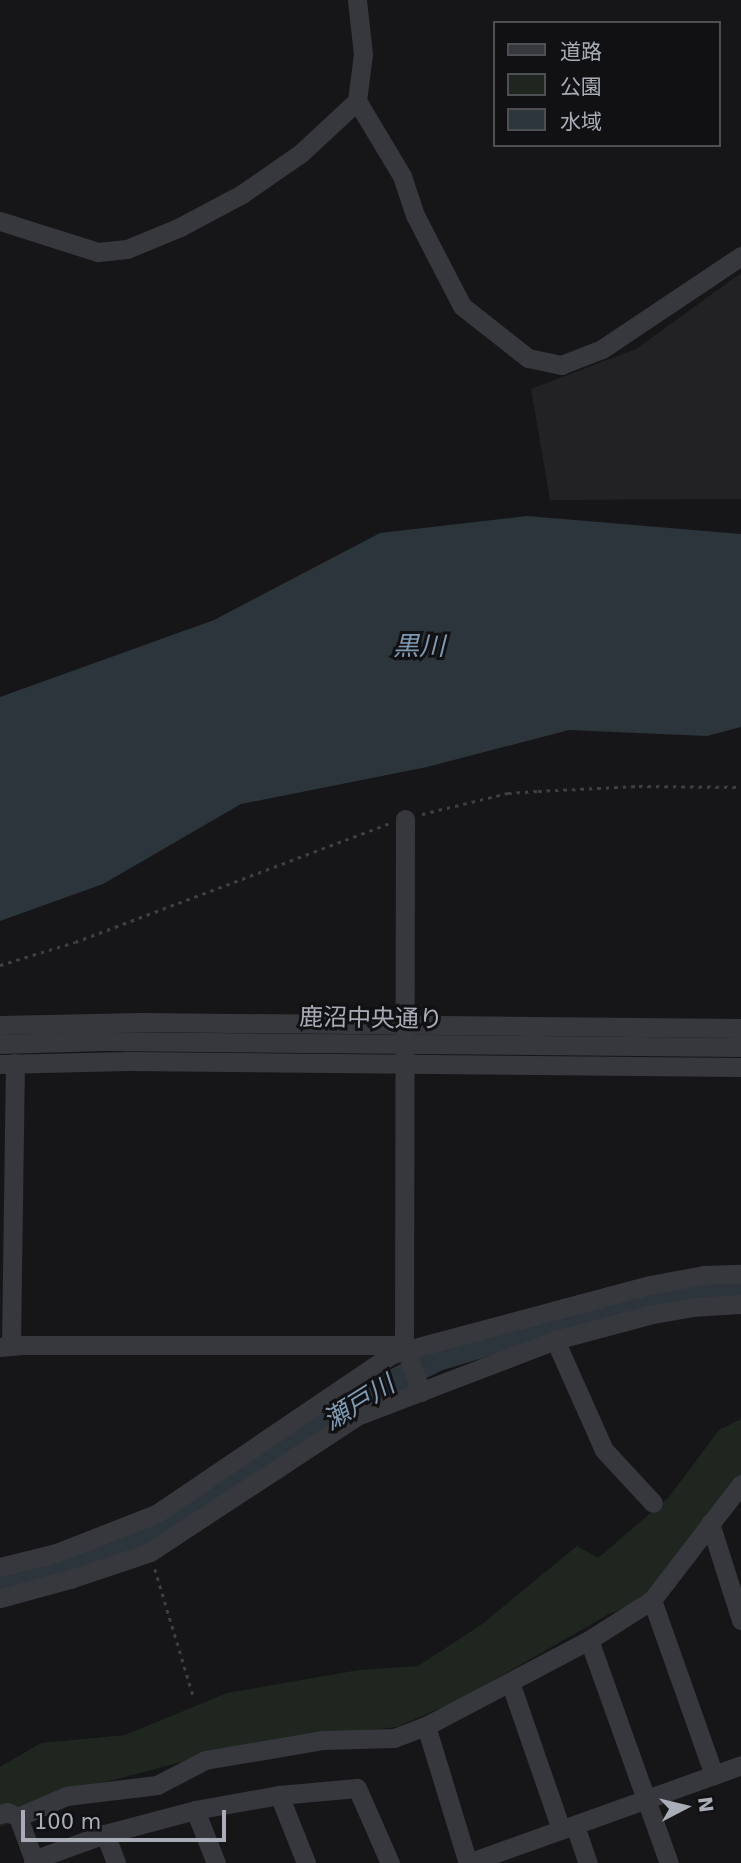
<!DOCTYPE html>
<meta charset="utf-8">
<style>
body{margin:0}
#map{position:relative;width:741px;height:1863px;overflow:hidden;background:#161618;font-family:"DejaVu Sans","Noto Sans JP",sans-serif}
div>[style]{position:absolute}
.built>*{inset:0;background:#222225}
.green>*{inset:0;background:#1e261f}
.water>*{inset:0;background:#2c353c}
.river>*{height:24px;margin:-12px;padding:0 12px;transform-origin:12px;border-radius:12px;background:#2c353c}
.path>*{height:2.5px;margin-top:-1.25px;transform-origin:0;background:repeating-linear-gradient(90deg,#3d3f44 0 3.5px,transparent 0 8.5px)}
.minor>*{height:19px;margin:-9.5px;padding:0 9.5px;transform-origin:9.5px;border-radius:9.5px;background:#37383d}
span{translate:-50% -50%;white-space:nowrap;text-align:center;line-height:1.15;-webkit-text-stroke:6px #111113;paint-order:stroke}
.street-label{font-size:24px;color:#a8adb8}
.water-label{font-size:26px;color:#7f9bb3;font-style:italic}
.legend{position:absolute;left:493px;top:21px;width:228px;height:126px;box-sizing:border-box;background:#111113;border:2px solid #4d4f55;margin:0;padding:9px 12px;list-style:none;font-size:21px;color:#a8adb8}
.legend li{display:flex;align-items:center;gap:14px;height:35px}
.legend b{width:35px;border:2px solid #4d4f55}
.north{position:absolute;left:650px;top:1772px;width:70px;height:70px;-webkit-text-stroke:5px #111113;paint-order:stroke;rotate:83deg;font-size:19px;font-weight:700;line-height:28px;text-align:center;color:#a8adb8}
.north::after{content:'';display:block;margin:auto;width:24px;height:32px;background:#a8adb8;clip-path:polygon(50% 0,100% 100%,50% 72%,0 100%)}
.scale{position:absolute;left:21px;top:1810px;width:205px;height:32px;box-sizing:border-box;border:4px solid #a8adb8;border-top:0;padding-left:9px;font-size:21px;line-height:24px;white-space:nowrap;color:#a8adb8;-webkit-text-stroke:5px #111113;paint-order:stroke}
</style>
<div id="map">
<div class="built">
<div style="clip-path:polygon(741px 273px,741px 499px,550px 500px,531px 389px,636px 349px)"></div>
</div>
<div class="green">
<div style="clip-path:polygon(741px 1419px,741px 1486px,645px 1600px,609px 1614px,461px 1699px,397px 1727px,328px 1734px,200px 1757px,102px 1783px,0 1827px,0 1767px,41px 1743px,125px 1735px,227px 1693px,359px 1670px,418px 1666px,481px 1625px,577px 1546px,598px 1558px,669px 1497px,719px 1430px)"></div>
</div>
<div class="water">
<div style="clip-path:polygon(527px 516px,741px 534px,741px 727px,707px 736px,569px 730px,427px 767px,241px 804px,103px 884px,0 921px,0 697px,214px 620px,380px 533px)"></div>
</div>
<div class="river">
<div style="left:0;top:1578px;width:128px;rotate:-15.9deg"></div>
<div style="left:123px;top:1543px;width:72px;rotate:-25.5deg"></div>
<div style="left:188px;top:1512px;width:240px;rotate:-32.6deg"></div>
<div style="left:390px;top:1383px;width:54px;rotate:-26.6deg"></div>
<div style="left:438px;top:1359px;width:145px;rotate:-16.8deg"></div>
<div style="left:577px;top:1317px;width:93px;rotate:-13deg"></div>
<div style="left:668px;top:1296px;width:73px;rotate:-3.9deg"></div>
</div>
<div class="path">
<div style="left:422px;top:814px;width:89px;rotate:-13.7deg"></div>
<div style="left:508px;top:793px;width:30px;rotate:-4deg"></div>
<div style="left:538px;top:791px;width:101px;rotate:-2.8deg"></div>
<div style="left:639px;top:786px;width:102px;rotate:0.6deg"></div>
<div style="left:0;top:965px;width:78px;rotate:-17deg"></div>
<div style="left:75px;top:942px;width:335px;rotate:-20.7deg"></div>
<div style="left:155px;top:1569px;width:132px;rotate:73.2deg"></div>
</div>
<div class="minor">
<div style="left:357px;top:0;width:54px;rotate:83.7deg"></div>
<div style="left:363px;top:54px;width:47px;rotate:97.3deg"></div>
<div style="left:357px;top:101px;width:87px;rotate:59deg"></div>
<div style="left:402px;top:176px;width:41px;rotate:71.6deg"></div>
<div style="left:415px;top:215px;width:102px;rotate:62.7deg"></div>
<div style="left:462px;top:306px;width:84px;rotate:38.2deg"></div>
<div style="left:528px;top:358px;width:34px;rotate:12deg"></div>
<div style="left:561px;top:365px;width:44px;rotate:-21.3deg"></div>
<div style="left:602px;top:349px;width:167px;rotate:-33.8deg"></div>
<div style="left:0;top:221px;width:103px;rotate:17.6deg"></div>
<div style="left:98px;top:252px;width:29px;rotate:-6deg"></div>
<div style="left:127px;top:249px;width:57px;rotate:-22.5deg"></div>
<div style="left:180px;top:227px;width:70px;rotate:-28deg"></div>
<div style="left:242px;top:194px;width:72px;rotate:-34.8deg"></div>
<div style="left:301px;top:153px;width:76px;rotate:-42.9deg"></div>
<div style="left:0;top:1025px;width:141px;rotate:-1.2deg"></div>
<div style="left:141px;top:1022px;width:600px;rotate:0.57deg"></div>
<div style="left:0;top:1044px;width:105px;rotate:-1.6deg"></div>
<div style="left:105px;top:1041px;width:636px;rotate:0.54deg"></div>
<div style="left:0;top:1064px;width:128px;rotate:-1.3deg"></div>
<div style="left:128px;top:1061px;width:613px;rotate:0.56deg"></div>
<div style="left:555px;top:1340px;width:120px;rotate:66deg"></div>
<div style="left:604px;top:1450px;width:72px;rotate:47.2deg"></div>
<div style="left:404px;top:1345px;width:50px;rotate:70.1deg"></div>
<div style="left:11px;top:1346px;width:283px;rotate:-89.2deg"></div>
<div style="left:0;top:1347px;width:22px;rotate:-5deg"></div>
<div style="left:22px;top:1345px;width:382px"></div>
<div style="left:404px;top:1345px;width:526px;rotate:-89.89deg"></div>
<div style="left:710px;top:1523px;width:102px;rotate:72.3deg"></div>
<div style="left:0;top:1567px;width:58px;rotate:-14deg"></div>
<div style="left:56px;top:1553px;width:107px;rotate:-21.3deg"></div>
<div style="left:156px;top:1514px;width:285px;rotate:-34.1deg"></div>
<div style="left:392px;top:1354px;width:267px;rotate:-15deg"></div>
<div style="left:650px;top:1285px;width:55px;rotate:-10.5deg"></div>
<div style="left:704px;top:1275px;width:37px;rotate:-2deg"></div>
<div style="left:0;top:1598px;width:73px;rotate:-15.2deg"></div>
<div style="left:70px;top:1579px;width:84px;rotate:-18.6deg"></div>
<div style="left:150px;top:1552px;width:248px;rotate:-33.3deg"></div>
<div style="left:357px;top:1416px;width:212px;rotate:-21deg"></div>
<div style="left:555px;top:1340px;width:101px;rotate:-14.9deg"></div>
<div style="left:653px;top:1314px;width:40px;rotate:-10deg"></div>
<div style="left:692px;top:1307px;width:49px;rotate:-3.5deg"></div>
<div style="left:652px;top:1600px;width:186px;rotate:70.5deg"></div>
<div style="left:589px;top:1640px;width:237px;rotate:70.3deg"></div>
<div style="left:510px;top:1682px;width:156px;rotate:70.9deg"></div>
<div style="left:426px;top:1726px;width:143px;rotate:73deg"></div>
<div style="left:279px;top:1795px;width:73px;rotate:68.3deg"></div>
<div style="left:195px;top:1810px;width:57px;rotate:68.4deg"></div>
<div style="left:0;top:1814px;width:7px;rotate:-16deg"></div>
<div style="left:7px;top:1812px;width:12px;rotate:24deg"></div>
<div style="left:18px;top:1817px;width:49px;rotate:69.7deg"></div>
<div style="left:18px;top:1817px;width:52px;rotate:-23.6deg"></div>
<div style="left:66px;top:1796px;width:92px;rotate:-6.9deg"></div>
<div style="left:157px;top:1785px;width:54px;rotate:-27.5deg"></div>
<div style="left:205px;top:1760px;width:120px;rotate:-9.6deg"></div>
<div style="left:323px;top:1740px;width:71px;rotate:-1.6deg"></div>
<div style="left:394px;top:1738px;width:34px;rotate:-21deg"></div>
<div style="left:426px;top:1726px;width:184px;rotate:-27.8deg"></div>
<div style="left:589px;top:1640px;width:75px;rotate:-32.4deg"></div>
<div style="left:652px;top:1600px;width:146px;rotate:-52.5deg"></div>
<div style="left:575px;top:1826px;width:39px;rotate:71deg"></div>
<div style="left:105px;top:1834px;width:31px;rotate:69deg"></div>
<div style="left:33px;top:1860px;width:77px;rotate:-19.9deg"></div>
<div style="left:105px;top:1834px;width:93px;rotate:-14.9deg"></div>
<div style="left:195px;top:1810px;width:85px;rotate:-10.1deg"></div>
<div style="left:279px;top:1795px;width:78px;rotate:-5.1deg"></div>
<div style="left:357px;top:1788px;width:82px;rotate:66.3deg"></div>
<div style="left:468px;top:1863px;width:290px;rotate:-19.7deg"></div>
</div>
<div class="street-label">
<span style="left:371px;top:1019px;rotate:1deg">鹿沼中央通り</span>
</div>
<div class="water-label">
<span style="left:419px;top:647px">黒川</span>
<span style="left:359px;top:1403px;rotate:-32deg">瀬戸川</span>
</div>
<ul class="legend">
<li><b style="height:9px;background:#37383d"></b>道路</li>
<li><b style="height:19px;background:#1e261f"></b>公園</li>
<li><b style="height:19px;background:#2c353c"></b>水域</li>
</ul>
<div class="north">N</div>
<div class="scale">100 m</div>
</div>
